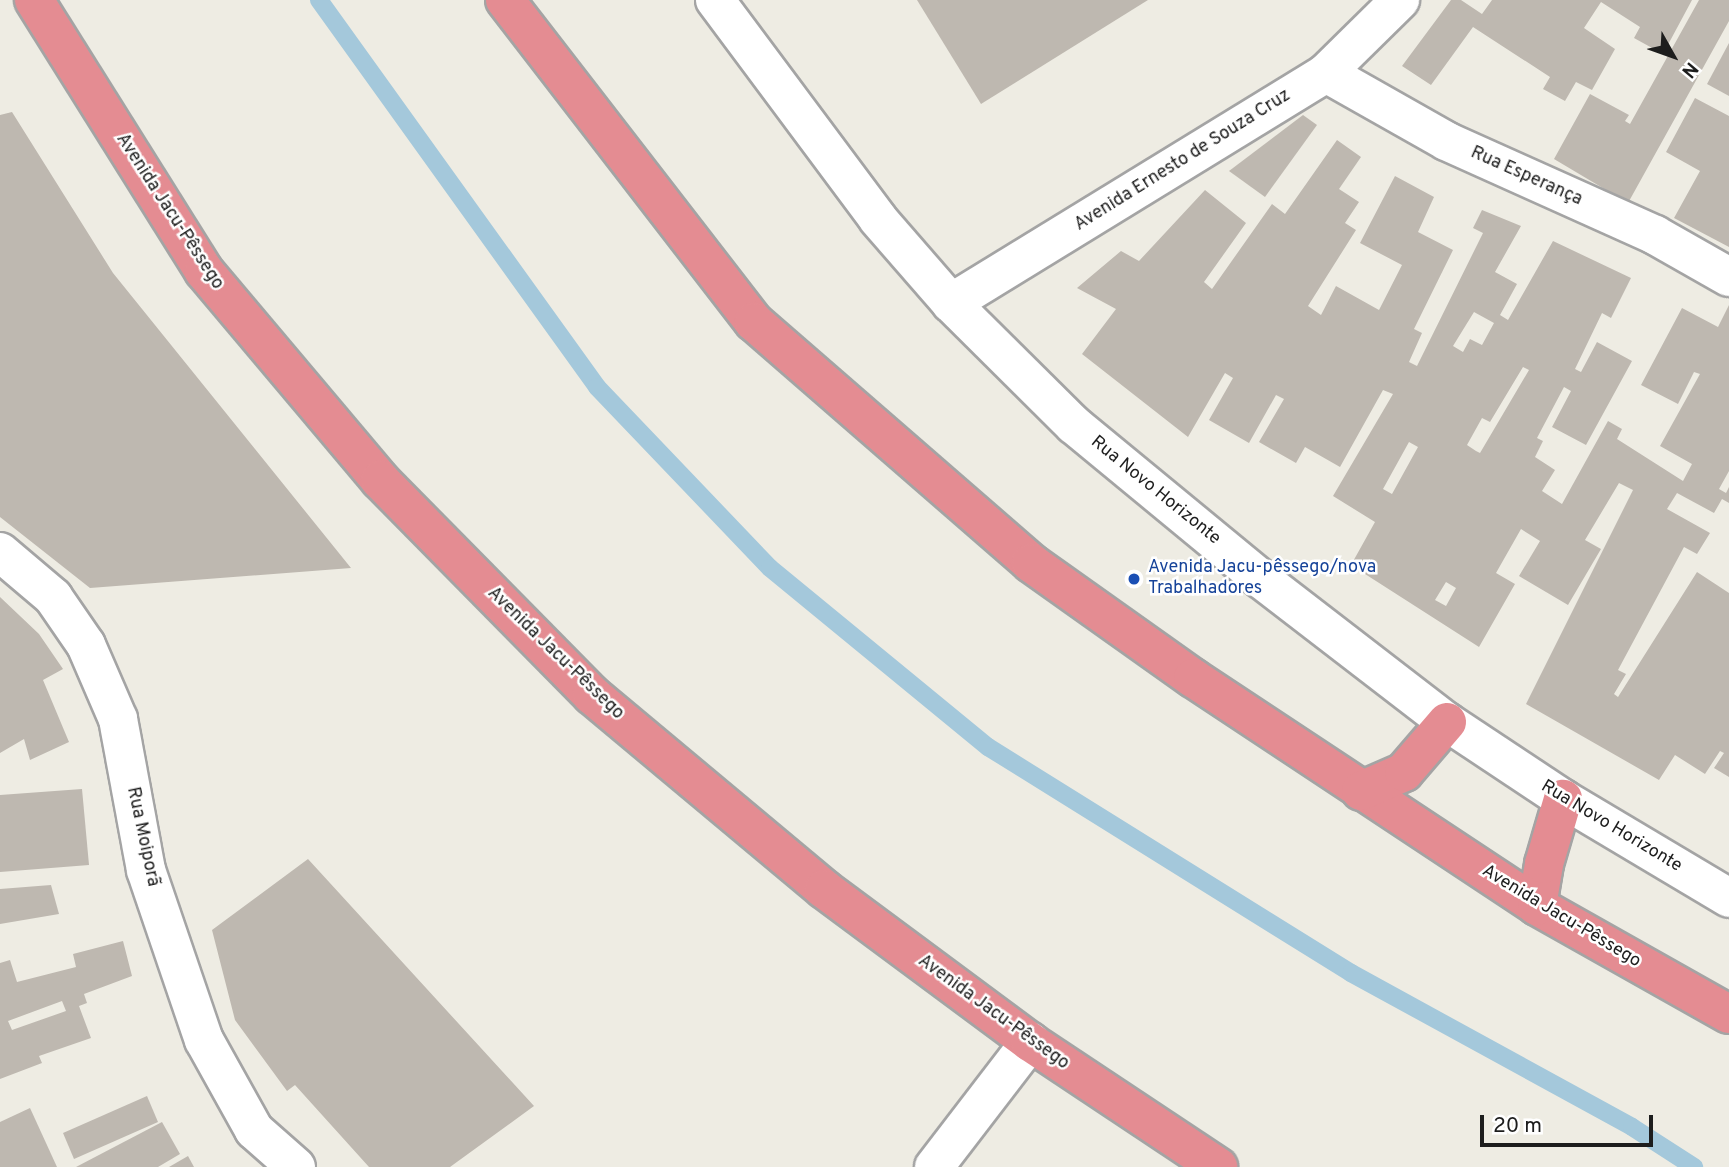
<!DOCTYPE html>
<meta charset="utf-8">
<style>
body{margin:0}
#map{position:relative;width:1729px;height:1167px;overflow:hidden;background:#eeece3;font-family:Overpass,sans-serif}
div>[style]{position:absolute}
.stream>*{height:18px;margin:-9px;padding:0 9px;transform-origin:9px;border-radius:9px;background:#a4c8db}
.building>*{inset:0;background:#beb8b0}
.roads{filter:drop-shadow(2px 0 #a4a4a4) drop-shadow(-2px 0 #a4a4a4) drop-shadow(0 2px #a4a4a4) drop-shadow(0 -2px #a4a4a4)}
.minor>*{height:38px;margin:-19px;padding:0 19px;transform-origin:19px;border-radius:19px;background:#fff}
.highway>*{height:38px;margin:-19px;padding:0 19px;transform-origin:19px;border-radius:19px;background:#e48c92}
.dots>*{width:19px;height:19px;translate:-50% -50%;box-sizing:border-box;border:4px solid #fff;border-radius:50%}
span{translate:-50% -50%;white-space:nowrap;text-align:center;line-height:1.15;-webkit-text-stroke:5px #fff;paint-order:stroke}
.street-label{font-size:18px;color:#1d1d1d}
.transit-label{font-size:18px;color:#164399}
.left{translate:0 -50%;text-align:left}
.north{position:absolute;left:1638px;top:21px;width:70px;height:70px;-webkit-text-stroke:5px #fff;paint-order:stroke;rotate:130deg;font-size:19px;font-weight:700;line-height:28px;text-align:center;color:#1d1d1d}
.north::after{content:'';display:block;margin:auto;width:24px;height:32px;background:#1d1d1d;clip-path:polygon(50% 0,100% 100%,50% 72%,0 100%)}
.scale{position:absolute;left:1480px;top:1115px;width:173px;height:32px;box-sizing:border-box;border:4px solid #1d1d1d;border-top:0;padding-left:9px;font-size:21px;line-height:24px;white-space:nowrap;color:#1d1d1d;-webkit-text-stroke:5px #fff;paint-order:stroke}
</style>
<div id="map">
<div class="stream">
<i style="left:319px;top:0;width:477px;rotate:54.3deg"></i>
<i style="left:597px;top:387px;width:250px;rotate:46.3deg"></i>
<i style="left:770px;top:568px;width:282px;rotate:39.4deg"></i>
<i style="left:988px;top:747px;width:428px;rotate:31.9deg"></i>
<i style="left:1351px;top:973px;width:320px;rotate:28.7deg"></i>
<i style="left:1632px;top:1127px;width:74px;rotate:32.8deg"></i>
</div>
<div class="building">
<i style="clip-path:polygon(917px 0,1148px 0,981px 104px)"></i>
<i style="clip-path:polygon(1451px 0,1461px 0,1482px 14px,1492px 0,1692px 0,1663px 54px,1634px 38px,1640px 27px,1601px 2px,1584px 28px,1615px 49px,1592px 90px,1576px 82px,1565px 101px,1543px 89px,1550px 77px,1473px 27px,1431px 85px,1402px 66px)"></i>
<i style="clip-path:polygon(1699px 0,1729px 0,1729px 21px,1628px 203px,1554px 159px,1590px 94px,1629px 115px,1625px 121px,1630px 124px)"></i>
<i style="clip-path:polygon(1729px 43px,1729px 96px,1707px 84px)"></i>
<i style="clip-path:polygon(1695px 98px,1729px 116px,1729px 247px,1674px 218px,1700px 171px,1666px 152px)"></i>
<i style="clip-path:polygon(12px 112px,113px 273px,351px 568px,90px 588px,0 517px,0 115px)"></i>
<i style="clip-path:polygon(1303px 115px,1317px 125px,1265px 197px,1229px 171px)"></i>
<i style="clip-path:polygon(evenodd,1337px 140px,1361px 157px,1339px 189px,1359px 202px,1345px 223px,1356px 230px,1308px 306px,1321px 315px,1336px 286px,1379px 310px,1402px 265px,1360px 243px,1395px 176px,1434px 197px,1418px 232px,1453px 250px,1414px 329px,1422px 333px,1409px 362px,1417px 366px,1483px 233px,1473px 228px,1482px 210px,1521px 226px,1495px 272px,1517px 284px,1500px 315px,1508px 320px,1553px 241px,1631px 278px,1611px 318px,1602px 313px,1575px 369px,1581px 372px,1597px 342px,1632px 361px,1586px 445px,1552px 427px,1571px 391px,1564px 387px,1537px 438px,1543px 441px,1535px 457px,1555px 470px,1542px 491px,1562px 504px,1608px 421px,1622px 429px,1617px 439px,1683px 481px,1692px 464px,1660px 446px,1700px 374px,1694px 372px,1678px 404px,1641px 385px,1682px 308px,1718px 327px,1729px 305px,1729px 471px,1719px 489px,1726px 493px,1729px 487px,1729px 503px,1722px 499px,1714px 513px,1677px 493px,1667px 509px,1710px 533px,1697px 554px,1684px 547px,1618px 670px,1626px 674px,1614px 694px,1618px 697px,1697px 572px,1729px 593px,1729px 777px,1714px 768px,1724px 753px,1720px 751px,1705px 774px,1675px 755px,1659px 780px,1526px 704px,1633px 490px,1619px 483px,1585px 540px,1601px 549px,1568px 605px,1519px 576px,1540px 541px,1521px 529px,1496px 573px,1515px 584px,1479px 647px,1351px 565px,1375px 522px,1333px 496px,1393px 394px,1383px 390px,1340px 467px,1305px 447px,1296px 463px,1259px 442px,1284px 399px,1276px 395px,1249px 443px,1209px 420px,1233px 378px,1225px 373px,1188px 437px,1082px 354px,1116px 309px,1077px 288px,1121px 251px,1139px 261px,1205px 190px,1246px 223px,1204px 282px,1212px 289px,1272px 204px,1285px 214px,1337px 140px,1474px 312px,1494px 323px,1482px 345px,1470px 339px,1463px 352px,1453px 346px,1474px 312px,1337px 140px,1523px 367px,1529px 370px,1480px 453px,1476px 451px,1467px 445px,1482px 418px,1490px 422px,1523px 367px,1337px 140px,1409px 442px,1418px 447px,1392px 494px,1383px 489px,1409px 442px,1337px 140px,1446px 582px,1456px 588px,1446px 606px,1435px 600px,1446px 582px)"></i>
<i style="clip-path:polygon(0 597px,39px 634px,63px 669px,43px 680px,69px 742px,30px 760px,24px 739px,0 753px)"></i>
<i style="clip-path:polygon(82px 789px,89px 865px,0 872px,0 795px)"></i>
<i style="clip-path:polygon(308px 859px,534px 1106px,450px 1167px,369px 1167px,295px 1085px,287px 1091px,235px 1020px,212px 930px)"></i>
<i style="clip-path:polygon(51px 885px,59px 914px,0 924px,0 889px)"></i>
<i style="clip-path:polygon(evenodd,123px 941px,132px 976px,84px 994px,87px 1003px,79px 1006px,91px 1038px,39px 1056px,42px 1063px,0 1079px,0 963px,10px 960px,17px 982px,76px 967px,73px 954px,123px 941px,62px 1001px,66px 1011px,12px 1030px,8px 1021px,62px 1001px)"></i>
<i style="clip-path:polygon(147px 1096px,158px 1122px,74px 1159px,63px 1133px)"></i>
<i style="clip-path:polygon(30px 1108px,57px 1167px,0 1167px,0 1122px)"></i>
<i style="clip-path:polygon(162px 1122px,180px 1154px,158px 1167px,76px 1167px)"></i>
<i style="clip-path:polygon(188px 1156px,194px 1167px,169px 1167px)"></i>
</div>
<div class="roads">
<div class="minor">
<i style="left:715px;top:0;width:273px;rotate:53.3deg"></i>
<i style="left:878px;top:219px;width:111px;rotate:49deg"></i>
<i style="left:951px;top:303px;width:173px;rotate:44.8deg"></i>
<i style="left:1074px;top:425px;width:242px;rotate:39.5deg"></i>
<i style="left:1261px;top:579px;width:235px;rotate:37.6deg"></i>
<i style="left:1447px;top:722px;width:139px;rotate:33.6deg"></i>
<i style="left:1563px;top:799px;width:193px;rotate:30.8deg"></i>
<i style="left:1326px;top:73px;width:138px;rotate:29.5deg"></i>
<i style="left:1446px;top:141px;width:229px;rotate:24.2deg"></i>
<i style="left:1655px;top:235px;width:85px;rotate:29.6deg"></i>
<i style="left:951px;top:303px;width:440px;rotate:-31.5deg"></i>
<i style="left:1326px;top:73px;width:104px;rotate:-44.6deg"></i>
<i style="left:0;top:552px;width:70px;rotate:40.3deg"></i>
<i style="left:53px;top:597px;width:58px;rotate:55.5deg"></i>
<i style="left:86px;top:645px;width:81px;rotate:66.6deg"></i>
<i style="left:118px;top:719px;width:154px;rotate:79.5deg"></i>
<i style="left:146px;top:870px;width:180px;rotate:71.2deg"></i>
<i style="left:204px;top:1040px;width:103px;rotate:60.9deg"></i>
<i style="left:254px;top:1130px;width:56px;rotate:41.4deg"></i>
<i style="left:934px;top:1167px;width:158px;rotate:-52.5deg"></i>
</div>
<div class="highway">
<i style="left:34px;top:0;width:320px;rotate:57.9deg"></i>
<i style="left:204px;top:271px;width:273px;rotate:49.9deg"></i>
<i style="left:380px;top:480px;width:302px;rotate:45.4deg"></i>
<i style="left:592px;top:695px;width:302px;rotate:39.9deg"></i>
<i style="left:824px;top:889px;width:257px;rotate:36.6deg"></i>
<i style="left:1030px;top:1042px;width:226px;rotate:33.6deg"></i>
<i style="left:505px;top:0;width:407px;rotate:52.3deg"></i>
<i style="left:754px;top:322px;width:367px;rotate:41deg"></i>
<i style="left:1031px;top:563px;width:199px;rotate:35.4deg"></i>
<i style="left:1193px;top:678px;width:413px;rotate:33.5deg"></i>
<i style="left:1537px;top:906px;width:220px;rotate:29.4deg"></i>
<i style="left:1361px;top:791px;width:47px;rotate:-23.8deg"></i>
<i style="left:1404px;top:772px;width:66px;rotate:-49.3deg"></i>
<i style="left:1537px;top:906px;width:43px;rotate:-80.5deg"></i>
<i style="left:1544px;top:864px;width:68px;rotate:-73.7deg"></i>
</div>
</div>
<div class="dots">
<i style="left:1134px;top:579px;background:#1a4fb4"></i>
</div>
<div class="street-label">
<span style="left:1183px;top:161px;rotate:-32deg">Avenida Ernesto de Souza Cruz</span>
<span style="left:1526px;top:177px;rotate:24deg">Rua Esperança</span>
<span style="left:169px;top:212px;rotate:57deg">Avenida Jacu-Pêssego</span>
<span style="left:1155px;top:491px;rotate:39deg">Rua Novo Horizonte</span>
<span style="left:555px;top:654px;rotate:44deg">Avenida Jacu-Pêssego</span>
<span style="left:1611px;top:827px;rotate:31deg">Rua Novo Horizonte</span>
<span style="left:142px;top:837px;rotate:78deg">Rua Moiporã</span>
<span style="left:1561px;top:917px;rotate:31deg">Avenida Jacu-Pêssego</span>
<span style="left:993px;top:1013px;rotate:36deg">Avenida Jacu-Pêssego</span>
</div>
<div class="transit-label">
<span class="left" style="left:1148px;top:579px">Avenida Jacu-pêssego/nova<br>Trabalhadores</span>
</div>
<div class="north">N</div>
<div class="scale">20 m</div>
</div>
